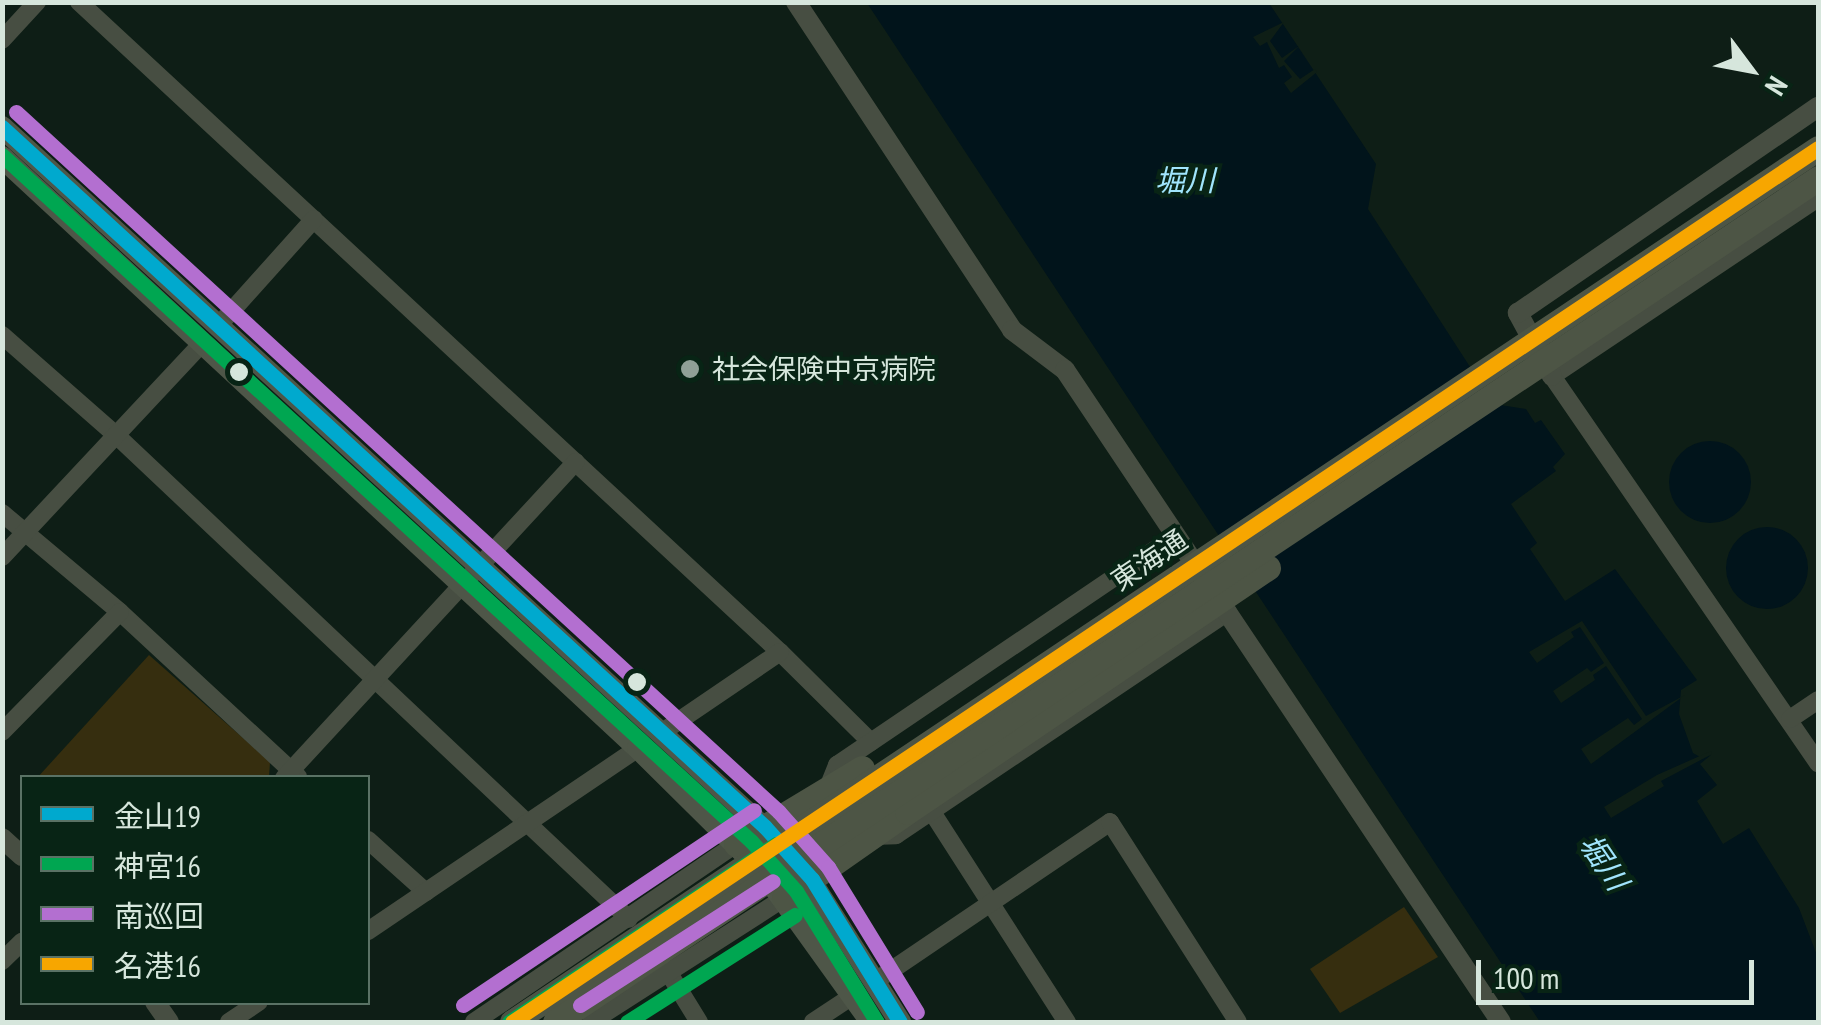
<!DOCTYPE html>
<meta charset="utf-8">
<style>
body{margin:0}
#map{position:relative;width:1821px;height:1025px;overflow:hidden;background:#0e1e16;font-family:"PT Sans Narrow","Noto Sans JP",sans-serif}
div>[style]{position:absolute}
.green>*{inset:0;background:#362e0f}
.water>*{inset:0;background:#01141b}
.round{border-radius:50%}
.pier>*{inset:0;background:#0e1e16}
.minor>*{height:18px;margin:-9px;padding:0 9px;transform-origin:9px;border-radius:9px;background:#474e42}
.tertiary>*{height:20px;margin:-10px;padding:0 10px;transform-origin:10px;border-radius:10px;background:#474e42}
.secondary>*{height:22px;margin:-11px;padding:0 11px;transform-origin:11px;border-radius:11px;background:#4e5648}
.primary>*{height:25px;margin:-12.5px;padding:0 12.5px;transform-origin:12.5px;border-radius:12.5px;background:#4d5545}
.primary-bridge>*{height:25px;margin:-12.5px;padding:0 12.5px;transform-origin:12.5px;border-radius:12.5px;background:#4d5545}
.bus-1>*{height:15px;margin:-7.5px;padding:0 7.5px;transform-origin:7.5px;border-radius:7.5px;background:#00a9ce}
.bus-2>*{height:15px;margin:-7.5px;padding:0 7.5px;transform-origin:7.5px;border-radius:7.5px;background:#00a651}
.bus-3>*{height:15px;margin:-7.5px;padding:0 7.5px;transform-origin:7.5px;border-radius:7.5px;background:#b36fd0}
.bus-4>*{height:15px;margin:-7.5px;padding:0 7.5px;transform-origin:7.5px;border-radius:7.5px;background:#f7a600}
.dots>*{width:28px;height:28px;translate:-50% -50%;box-sizing:border-box;border:5px solid #082415;border-radius:50%}
span{translate:-50% -50%;white-space:nowrap;text-align:center;line-height:1.15;-webkit-text-stroke:8px #082415;paint-order:stroke}
.poi-label{font-size:28px;color:#d6e6dc}
.left{translate:0 -50%;text-align:left}
.street-label{font-size:28px;color:#d6e6dc}
.water-label{font-size:30px;color:#a1e5fd;font-style:italic}
.frame{position:absolute;inset:0;border:5px solid #d6e6dc;pointer-events:none}
.legend{position:absolute;left:20px;top:775px;width:350px;height:230px;box-sizing:border-box;background:#082415;border:2px solid #5a7265;margin:0;padding:12px 18px;list-style:none;font-size:30px;color:#d6e6dc}
.legend li{display:flex;align-items:center;gap:20px;height:50px}
.legend b{width:50px;border:2px solid #5a7265}
.north{position:absolute;left:1701px;top:20px;width:100px;height:100px;-webkit-text-stroke:8px #082415;paint-order:stroke;rotate:122deg;font-size:28px;font-weight:700;line-height:40px;text-align:center;color:#d6e6dc}
.north::after{content:'';display:block;margin:auto;width:35px;height:45px;background:#d6e6dc;clip-path:polygon(50% 0,100% 100%,50% 72%,0 100%)}
.scale{position:absolute;left:1476px;top:960px;width:278px;height:45px;box-sizing:border-box;border:5px solid #d6e6dc;border-top:0;padding-left:12px;font-size:30px;line-height:35px;white-space:nowrap;color:#d6e6dc;-webkit-text-stroke:8px #082415;paint-order:stroke}
</style>
<div id="map">
<div class="green">
<i style="clip-path:polygon(149px 655px,270px 762px,269px 777px,37px 778px)"></i>
<i style="clip-path:polygon(1404px 907px,1438px 957px,1340px 1013px,1310px 969px)"></i>
</div>
<div class="water">
<i style="clip-path:polygon(867px 3px,1269px 3px,1376px 164px,1368px 209px,1494px 404px,1526px 409px,1535px 423px,1541px 420px,1565px 454px,1553px 467px,1556px 471px,1511px 504px,1537px 543px,1530px 549px,1565px 601px,1615px 569px,1697px 680px,1681px 690px,1679px 714px,1693px 753px,1702px 758px,1711px 755px,1700px 764px,1717px 785px,1697px 801px,1723px 844px,1749px 828px,1799px 908px,1818px 958px,1818px 1022px,1540px 1022px)"></i>
<i class="round" style="left:1669px;top:441px;width:82px;height:82px"></i>
<i class="round" style="left:1726px;top:527px;width:82px;height:82px"></i>
</div>
<div class="pier">
<i style="clip-path:polygon(1284px 22px,1270px 41px,1282px 58px,1299px 46px,1284px 61px,1300px 79px,1315px 69px,1317px 72px,1291px 93px,1284px 83px,1292px 77px,1284px 65px,1279px 68px,1267px 42px,1260px 46px,1253px 37px)"></i>
<i style="clip-path:polygon(1582px 621px,1646px 716px,1685px 695px,1591px 764px,1581px 749px,1628px 718px,1634px 725px,1642px 719px,1606px 666px,1593px 675px,1595px 680px,1561px 703px,1553px 691px,1587px 668px,1591px 672px,1604px 663px,1580px 627px,1571px 632px,1574px 637px,1537px 663px,1529px 652px)"></i>
<i style="clip-path:polygon(1711px 751px,1712px 754px,1661px 781px,1664px 786px,1611px 818px,1604px 807px,1657px 775px)"></i>
</div>
<div class="minor">
<i style="left:79px;top:2px;width:956px;rotate:42.84deg"></i>
<i style="left:780px;top:652px;width:128px;rotate:44.7deg"></i>
<i style="left:2px;top:40px;width:52px;rotate:-47.4deg"></i>
<i style="left:1818px;top:198px;width:320px;rotate:146.2deg"></i>
<i style="left:1552px;top:376px;width:470px;rotate:55.5deg"></i>
<i style="left:219px;top:325px;width:142px;rotate:-48.1deg"></i>
<i style="left:2px;top:335px;width:152px;rotate:41.3deg"></i>
<i style="left:116px;top:435px;width:705px;rotate:43.33deg"></i>
<i style="left:2px;top:513px;width:154px;rotate:40deg"></i>
<i style="left:120px;top:612px;width:243px;rotate:42.8deg"></i>
<i style="left:2px;top:557px;width:293px;rotate:-46.9deg"></i>
<i style="left:1790px;top:719px;width:34px;rotate:-34deg"></i>
<i style="left:2px;top:732px;width:168px;rotate:-45.5deg"></i>
<i style="left:661px;top:733px;width:144px;rotate:-34.2deg"></i>
<i style="left:284px;top:778px;width:430px;rotate:-47.3deg"></i>
<i style="left:829px;top:785px;width:22px;rotate:-68deg"></i>
<i style="left:837px;top:765px;width:408px;rotate:-34.1deg"></i>
<i style="left:932px;top:812px;width:250px;rotate:57.3deg"></i>
<i style="left:873px;top:836px;width:23px;rotate:-2deg"></i>
<i style="left:896px;top:835px;width:400px;rotate:-33.9deg"></i>
<i style="left:368px;top:840px;width:78px;rotate:41.9deg"></i>
<i style="left:368px;top:931px;width:326px;rotate:-34.1deg"></i>
<i style="left:2px;top:961px;width:28px;rotate:-44deg"></i>
<i style="left:667px;top:970px;width:61px;rotate:58.4deg"></i>
<i style="left:874px;top:982px;width:285px;rotate:-34.1deg"></i>
<i style="left:1110px;top:822px;width:237px;rotate:57.4deg"></i>
<i style="left:229px;top:1022px;width:36px;rotate:-34deg"></i>
<i style="left:474px;top:1022px;width:317px;rotate:-34.2deg"></i>
<i style="left:591px;top:1022px;width:229px;rotate:-32.7deg"></i>
<i style="left:813px;top:1022px;width:49px;rotate:-33.4deg"></i>
</div>
<div class="tertiary">
<i style="left:796px;top:2px;width:393px;rotate:56.6deg"></i>
<i style="left:1012px;top:330px;width:66px;rotate:37deg"></i>
<i style="left:1065px;top:370px;width:784px;rotate:56.23deg"></i>
<i style="left:1552px;top:376px;width:72px;rotate:-118.4deg"></i>
<i style="left:1518px;top:313px;width:364px;rotate:-34.5deg"></i>
<i style="left:2px;top:838px;width:27px;rotate:42deg"></i>
<i style="left:155px;top:1002px;width:24px;rotate:55deg"></i>
</div>
<div class="secondary">
<i style="left:2px;top:127px;width:1052px;rotate:42.61deg"></i>
<i style="left:2px;top:157px;width:868px;rotate:42.9deg"></i>
<i style="left:638px;top:748px;width:153px;rotate:44.7deg"></i>
<i style="left:801px;top:866px;width:185px;rotate:57.6deg"></i>
<i style="left:772px;top:884px;width:170px;rotate:54.3deg"></i>
</div>
<div class="primary">
<i style="left:736px;top:844px;width:147px;rotate:-31.1deg"></i>
<i style="left:784px;top:898px;width:150px;rotate:-35deg"></i>
</div>
<div class="primary-bridge">
<i style="left:907px;top:812px;width:436px;rotate:-34.1deg"></i>
<i style="left:512px;top:1022px;width:1571px;rotate:-33.79deg"></i>
<i style="left:555px;top:1022px;width:1519px;rotate:-33.75deg"></i>
</div>
<div class="bus-1">
<i style="left:2px;top:127px;width:1035px;rotate:42.53deg"></i>
<i style="left:765px;top:827px;width:70px;rotate:47.9deg"></i>
<i style="left:812px;top:879px;width:168px;rotate:58.4deg"></i>
</div>
<div class="bus-2">
<i style="left:2px;top:155px;width:1016px;rotate:42.49deg"></i>
<i style="left:751px;top:841px;width:67px;rotate:48deg"></i>
<i style="left:796px;top:891px;width:154px;rotate:58.3deg"></i>
<i style="left:509px;top:1022px;width:321px;rotate:-33.7deg"></i>
<i style="left:627px;top:1022px;width:199px;rotate:-32.5deg"></i>
</div>
<div class="bus-3">
<i style="left:16px;top:112px;width:1035px;rotate:42.53deg"></i>
<i style="left:779px;top:812px;width:74px;rotate:48.3deg"></i>
<i style="left:828px;top:867px;width:170px;rotate:58.5deg"></i>
<i style="left:463px;top:1005px;width:350px;rotate:-33.8deg"></i>
<i style="left:580px;top:1005px;width:229px;rotate:-32.7deg"></i>
</div>
<div class="bus-4">
<i style="left:512px;top:1022px;width:1571px;rotate:-33.79deg"></i>
</div>
<div class="dots">
<i style="left:690px;top:369px;background:#90a097"></i>
<i style="left:239px;top:372px;background:#d6e6dc"></i>
<i style="left:637px;top:682px;background:#d6e6dc"></i>
</div>
<div class="poi-label">
<span class="left" style="left:712px;top:369px">社会保険中京病院</span>
</div>
<div class="street-label">
<span style="left:1149px;top:560px;rotate:-34deg">東海通</span>
</div>
<div class="water-label">
<span style="left:1185px;top:180px">堀川</span>
<span style="left:1604px;top:862px;rotate:56deg">堀川</span>
</div>
<div class="frame"></div>
<ul class="legend">
<li><b style="height:12px;background:#00a9ce"></b>金山19</li>
<li><b style="height:12px;background:#00a651"></b>神宮16</li>
<li><b style="height:12px;background:#b36fd0"></b>南巡回</li>
<li><b style="height:12px;background:#f7a600"></b>名港16</li>
</ul>
<div class="north">N</div>
<div class="scale">100 m</div>
</div>
